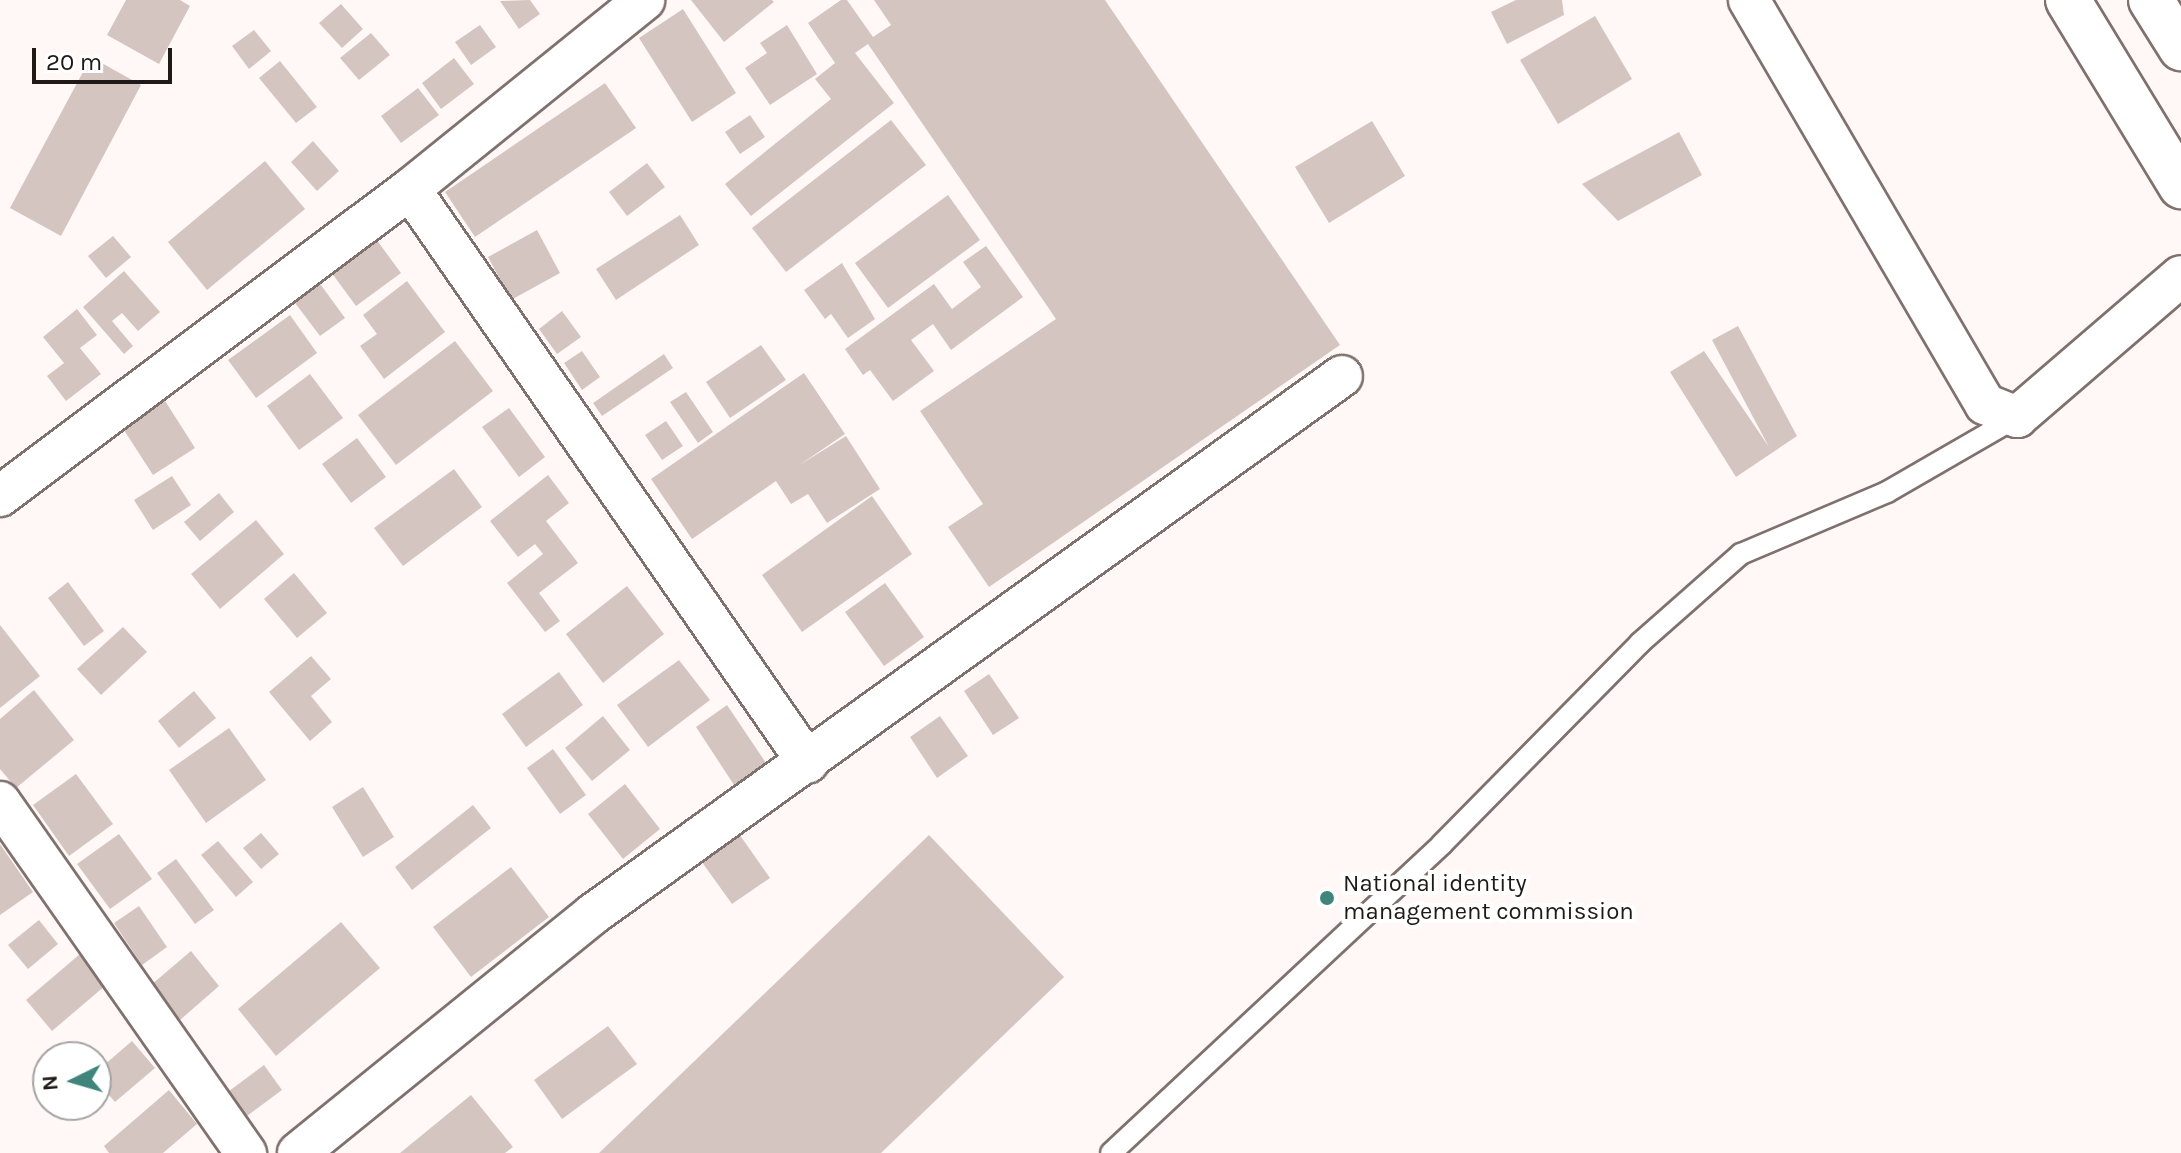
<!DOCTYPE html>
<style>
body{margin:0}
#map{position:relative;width:2181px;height:1153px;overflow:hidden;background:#fff8f7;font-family:Karla,sans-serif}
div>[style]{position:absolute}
.building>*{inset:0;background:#d5c5c1}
.roads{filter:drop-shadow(2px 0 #7f716d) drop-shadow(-2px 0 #7f716d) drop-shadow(0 2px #7f716d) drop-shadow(0 -2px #7f716d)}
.lane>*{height:20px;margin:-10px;padding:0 10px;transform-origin:10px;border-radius:10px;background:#fff}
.street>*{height:40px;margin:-20px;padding:0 20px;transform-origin:20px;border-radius:20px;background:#fff}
.highway>*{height:44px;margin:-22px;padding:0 22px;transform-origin:22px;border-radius:22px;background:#fff}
.dots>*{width:22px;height:22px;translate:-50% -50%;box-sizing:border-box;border:4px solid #fff;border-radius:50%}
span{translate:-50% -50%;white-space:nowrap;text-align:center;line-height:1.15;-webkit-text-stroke:8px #fff;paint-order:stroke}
.poi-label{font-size:24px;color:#1f1918}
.left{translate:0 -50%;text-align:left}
.north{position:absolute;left:32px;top:1041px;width:80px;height:80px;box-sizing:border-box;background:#fff;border:2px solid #a5a3a3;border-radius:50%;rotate:265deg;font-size:22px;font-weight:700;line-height:32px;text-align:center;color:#1f1918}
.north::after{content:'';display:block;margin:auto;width:28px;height:36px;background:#40857b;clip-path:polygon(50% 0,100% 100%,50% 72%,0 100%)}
.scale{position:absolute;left:32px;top:48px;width:140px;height:36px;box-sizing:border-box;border:4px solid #1f1918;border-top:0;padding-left:10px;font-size:24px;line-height:28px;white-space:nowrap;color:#1f1918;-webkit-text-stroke:6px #fff;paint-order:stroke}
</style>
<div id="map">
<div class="building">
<i style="clip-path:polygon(126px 0,180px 0,190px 6px,159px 64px,107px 35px)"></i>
<i style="clip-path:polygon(530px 0,540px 14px,519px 29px,500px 1px)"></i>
<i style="clip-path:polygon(691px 0,772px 0,774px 2px,724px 42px)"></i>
<i style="clip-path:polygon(841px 0,847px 0,873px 37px,891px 25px,874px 0,1105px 0,1340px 345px,989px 587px,948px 527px,983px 504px,920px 411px,1056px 319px,868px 44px,855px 53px,894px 103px,751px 216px,725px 184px,831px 99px,815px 79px,835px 63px,808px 23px)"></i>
<i style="clip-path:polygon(1516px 0,1562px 0,1564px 15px,1507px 44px,1491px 12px)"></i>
<i style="clip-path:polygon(341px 4px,363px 29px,342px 48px,319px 23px)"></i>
<i style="clip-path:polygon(683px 9px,736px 93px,692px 122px,639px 38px)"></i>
<i style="clip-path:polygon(1595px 16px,1632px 79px,1558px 124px,1520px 60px)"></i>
<i style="clip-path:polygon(480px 25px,496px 47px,471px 65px,455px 42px)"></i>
<i style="clip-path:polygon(787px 25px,817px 74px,770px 105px,745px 68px,767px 53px,760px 43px)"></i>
<i style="clip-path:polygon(254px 30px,271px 51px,249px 69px,232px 46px)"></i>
<i style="clip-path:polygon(371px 33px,390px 55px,359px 80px,340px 58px)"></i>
<i style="clip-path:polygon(91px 57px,141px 85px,61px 236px,10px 208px)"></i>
<i style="clip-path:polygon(454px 58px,474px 84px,441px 109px,422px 83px)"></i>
<i style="clip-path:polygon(280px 61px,317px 107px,296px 123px,259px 78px)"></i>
<i style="clip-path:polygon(605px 83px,636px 128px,475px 237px,445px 192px)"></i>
<i style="clip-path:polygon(418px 88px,439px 115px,401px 143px,381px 116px)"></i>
<i style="clip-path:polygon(750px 115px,765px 137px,740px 154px,725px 132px)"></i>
<i style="clip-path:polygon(891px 120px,926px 165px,786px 272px,752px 228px)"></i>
<i style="clip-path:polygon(1372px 121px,1405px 176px,1329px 223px,1295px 167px)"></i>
<i style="clip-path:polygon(1679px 132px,1702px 175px,1618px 221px,1582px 184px)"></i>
<i style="clip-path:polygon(313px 141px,339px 171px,317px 191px,291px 162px)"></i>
<i style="clip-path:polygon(265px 161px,305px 209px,207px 290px,168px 242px)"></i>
<i style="clip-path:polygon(647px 163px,665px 187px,627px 216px,609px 192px)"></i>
<i style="clip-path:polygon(948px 195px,980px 240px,888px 308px,855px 263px)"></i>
<i style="clip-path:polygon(680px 215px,699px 245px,616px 300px,596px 269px)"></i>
<i style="clip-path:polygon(537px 230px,560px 273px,511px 300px,488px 257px)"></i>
<i style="clip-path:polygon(113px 236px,131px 257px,106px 278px,88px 256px)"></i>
<i style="clip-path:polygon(376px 239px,401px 273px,356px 306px,331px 272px)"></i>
<i style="clip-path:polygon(986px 246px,1023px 297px,951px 350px,933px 324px,911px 340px,934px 371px,893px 401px,870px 370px,863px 375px,845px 349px,934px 284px,952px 309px,981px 287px,963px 262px)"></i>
<i style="clip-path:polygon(842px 263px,875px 319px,848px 338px,831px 314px,825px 319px,804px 290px)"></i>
<i style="clip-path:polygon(124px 271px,160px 312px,138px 331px,122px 313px,112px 321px,133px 346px,124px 354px,83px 307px)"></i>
<i style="clip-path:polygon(318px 281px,345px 318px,320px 336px,292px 299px)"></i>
<i style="clip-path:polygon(407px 281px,445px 332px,384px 379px,360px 346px,377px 334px,363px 315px)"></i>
<i style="clip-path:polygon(77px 309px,97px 335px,80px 348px,101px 374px,66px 401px,47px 376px,64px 363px,43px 337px)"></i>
<i style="clip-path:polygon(562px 311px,581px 337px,557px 354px,539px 329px)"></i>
<i style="clip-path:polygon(290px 315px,317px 353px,256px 398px,228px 360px)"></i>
<i style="clip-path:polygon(1738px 326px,1797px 436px,1736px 477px,1670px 372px,1704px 351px,1769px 447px,1712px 340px)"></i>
<i style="clip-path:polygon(455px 341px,493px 391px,396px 465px,358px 415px)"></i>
<i style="clip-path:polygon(761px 345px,786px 380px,730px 418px,706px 382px)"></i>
<i style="clip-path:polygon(582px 351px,600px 377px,582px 390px,564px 363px)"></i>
<i style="clip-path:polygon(664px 354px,673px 368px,602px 416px,593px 403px)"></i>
<i style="clip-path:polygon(804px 373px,845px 434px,798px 466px,846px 436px,880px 489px,827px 523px,808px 494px,791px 504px,776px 481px,692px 539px,651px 479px)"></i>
<i style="clip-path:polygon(310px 374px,343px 418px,299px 450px,267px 406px)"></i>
<i style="clip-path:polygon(686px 392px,713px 432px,698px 443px,670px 402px)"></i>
<i style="clip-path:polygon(162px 396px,195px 448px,153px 475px,120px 424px)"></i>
<i style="clip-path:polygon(509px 408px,545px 457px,519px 477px,482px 427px)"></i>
<i style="clip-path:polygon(666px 421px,683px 446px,662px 460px,645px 435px)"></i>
<i style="clip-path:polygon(357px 438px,386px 477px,351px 503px,322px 464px)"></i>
<i style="clip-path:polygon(454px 469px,482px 507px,403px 566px,374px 528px)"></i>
<i style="clip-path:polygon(548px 475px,569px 503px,546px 521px,578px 563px,539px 593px,560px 621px,545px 632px,507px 583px,543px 554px,535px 544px,518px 557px,490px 521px)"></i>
<i style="clip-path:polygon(172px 476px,191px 505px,153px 530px,134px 500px)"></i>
<i style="clip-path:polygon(219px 493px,234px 512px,200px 541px,184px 522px)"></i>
<i style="clip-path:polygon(872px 496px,912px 554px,802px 632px,762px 575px)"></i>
<i style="clip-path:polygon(256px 520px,284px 554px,220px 609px,191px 574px)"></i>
<i style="clip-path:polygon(294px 573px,327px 613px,297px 638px,264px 599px)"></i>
<i style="clip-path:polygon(68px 582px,104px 631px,84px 646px,48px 598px)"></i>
<i style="clip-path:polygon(885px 583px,924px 637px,884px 666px,845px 612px)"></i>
<i style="clip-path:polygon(627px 586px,664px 634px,603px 683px,566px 634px)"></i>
<i style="clip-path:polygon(0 625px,40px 676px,0 708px)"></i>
<i style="clip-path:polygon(123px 627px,147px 652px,101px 695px,77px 669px)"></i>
<i style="clip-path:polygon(311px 656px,331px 679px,311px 696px,332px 722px,310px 741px,269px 692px)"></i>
<i style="clip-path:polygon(679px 660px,710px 700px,648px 747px,617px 705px)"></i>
<i style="clip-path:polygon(559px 672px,583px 705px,526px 747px,502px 714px)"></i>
<i style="clip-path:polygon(989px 674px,1019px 718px,993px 735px,964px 691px)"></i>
<i style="clip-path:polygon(34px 690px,74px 740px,16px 788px,0 769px,0 719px)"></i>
<i style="clip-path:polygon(194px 691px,216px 718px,179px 748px,158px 721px)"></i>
<i style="clip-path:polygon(727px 705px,768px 766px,736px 788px,696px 727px)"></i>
<i style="clip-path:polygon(603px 716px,630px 750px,592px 781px,565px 748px)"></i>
<i style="clip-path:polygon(940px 716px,968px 756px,937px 778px,910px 737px)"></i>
<i style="clip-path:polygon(229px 728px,266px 780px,206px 823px,169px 770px)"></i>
<i style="clip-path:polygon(553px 749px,586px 795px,560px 814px,527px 768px)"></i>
<i style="clip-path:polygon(76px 774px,113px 824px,69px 856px,33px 805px)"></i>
<i style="clip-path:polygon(625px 784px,660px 829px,623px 859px,588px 814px)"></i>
<i style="clip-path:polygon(363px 787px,394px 837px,363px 857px,332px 807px)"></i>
<i style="clip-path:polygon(473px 805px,491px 828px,412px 890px,395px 867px)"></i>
<i style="clip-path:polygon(737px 831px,770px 878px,732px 904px,699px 858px)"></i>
<i style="clip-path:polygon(261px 833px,279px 854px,261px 869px,243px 848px)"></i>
<i style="clip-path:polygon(119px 834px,152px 879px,110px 909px,77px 864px)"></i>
<i style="clip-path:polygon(929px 835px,1064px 977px,881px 1153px,599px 1153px)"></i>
<i style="clip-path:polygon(218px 841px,253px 882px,236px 897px,201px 855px)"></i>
<i style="clip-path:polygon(0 844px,33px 892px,0 915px)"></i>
<i style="clip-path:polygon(176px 859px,214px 910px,195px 924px,157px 873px)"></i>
<i style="clip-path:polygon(511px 867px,549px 917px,471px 977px,433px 927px)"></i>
<i style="clip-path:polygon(139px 906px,167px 947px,142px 965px,114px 923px)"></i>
<i style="clip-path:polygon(39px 920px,58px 944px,28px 969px,8px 945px)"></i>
<i style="clip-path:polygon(341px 922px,380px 968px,276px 1056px,238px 1009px)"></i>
<i style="clip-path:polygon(191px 951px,219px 986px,180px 1020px,151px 985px)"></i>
<i style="clip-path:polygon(80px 954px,106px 985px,52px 1031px,26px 1000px)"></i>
<i style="clip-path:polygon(608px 1026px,637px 1064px,562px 1119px,534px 1080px)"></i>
<i style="clip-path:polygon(132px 1041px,155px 1068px,115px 1102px,96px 1080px,96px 1072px)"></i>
<i style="clip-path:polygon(264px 1065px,282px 1090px,239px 1122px,221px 1097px)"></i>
<i style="clip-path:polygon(169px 1090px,197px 1124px,163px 1153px,109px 1153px,104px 1146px)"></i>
<i style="clip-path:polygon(471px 1095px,513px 1147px,505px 1153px,400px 1153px)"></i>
</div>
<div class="roads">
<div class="lane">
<i style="left:1111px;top:1153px;width:453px;rotate:-43deg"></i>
<i style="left:1442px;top:844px;width:282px;rotate:-45.4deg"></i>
<i style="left:1640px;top:643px;width:135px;rotate:-41.4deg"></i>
<i style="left:1741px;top:554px;width:159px;rotate:-23deg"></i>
<i style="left:1887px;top:492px;width:150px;rotate:-30deg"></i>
</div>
<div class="street">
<i style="left:1749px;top:0;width:468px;rotate:59.7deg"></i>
<i style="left:1985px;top:404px;width:35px;rotate:22deg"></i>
<i style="left:2017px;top:417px;width:216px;rotate:-40.7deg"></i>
<i style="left:410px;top:189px;width:698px;rotate:55.26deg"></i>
<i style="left:0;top:496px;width:512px;rotate:-36.83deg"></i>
<i style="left:410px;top:189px;width:301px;rotate:-38.9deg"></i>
<i style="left:0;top:802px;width:429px;rotate:55deg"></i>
<i style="left:298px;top:1153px;width:380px;rotate:-39deg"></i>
<i style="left:593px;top:914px;width:922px;rotate:-35.69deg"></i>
</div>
<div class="highway">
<i style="left:2068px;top:0;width:218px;rotate:58.7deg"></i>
<i style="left:2151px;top:0;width:57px;rotate:58deg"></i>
</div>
</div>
<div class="dots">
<i style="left:1327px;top:898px;background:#40857b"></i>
</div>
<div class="poi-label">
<span class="left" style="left:1343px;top:898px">National identity<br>management commission</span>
</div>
<div class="north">N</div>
<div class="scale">20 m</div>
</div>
